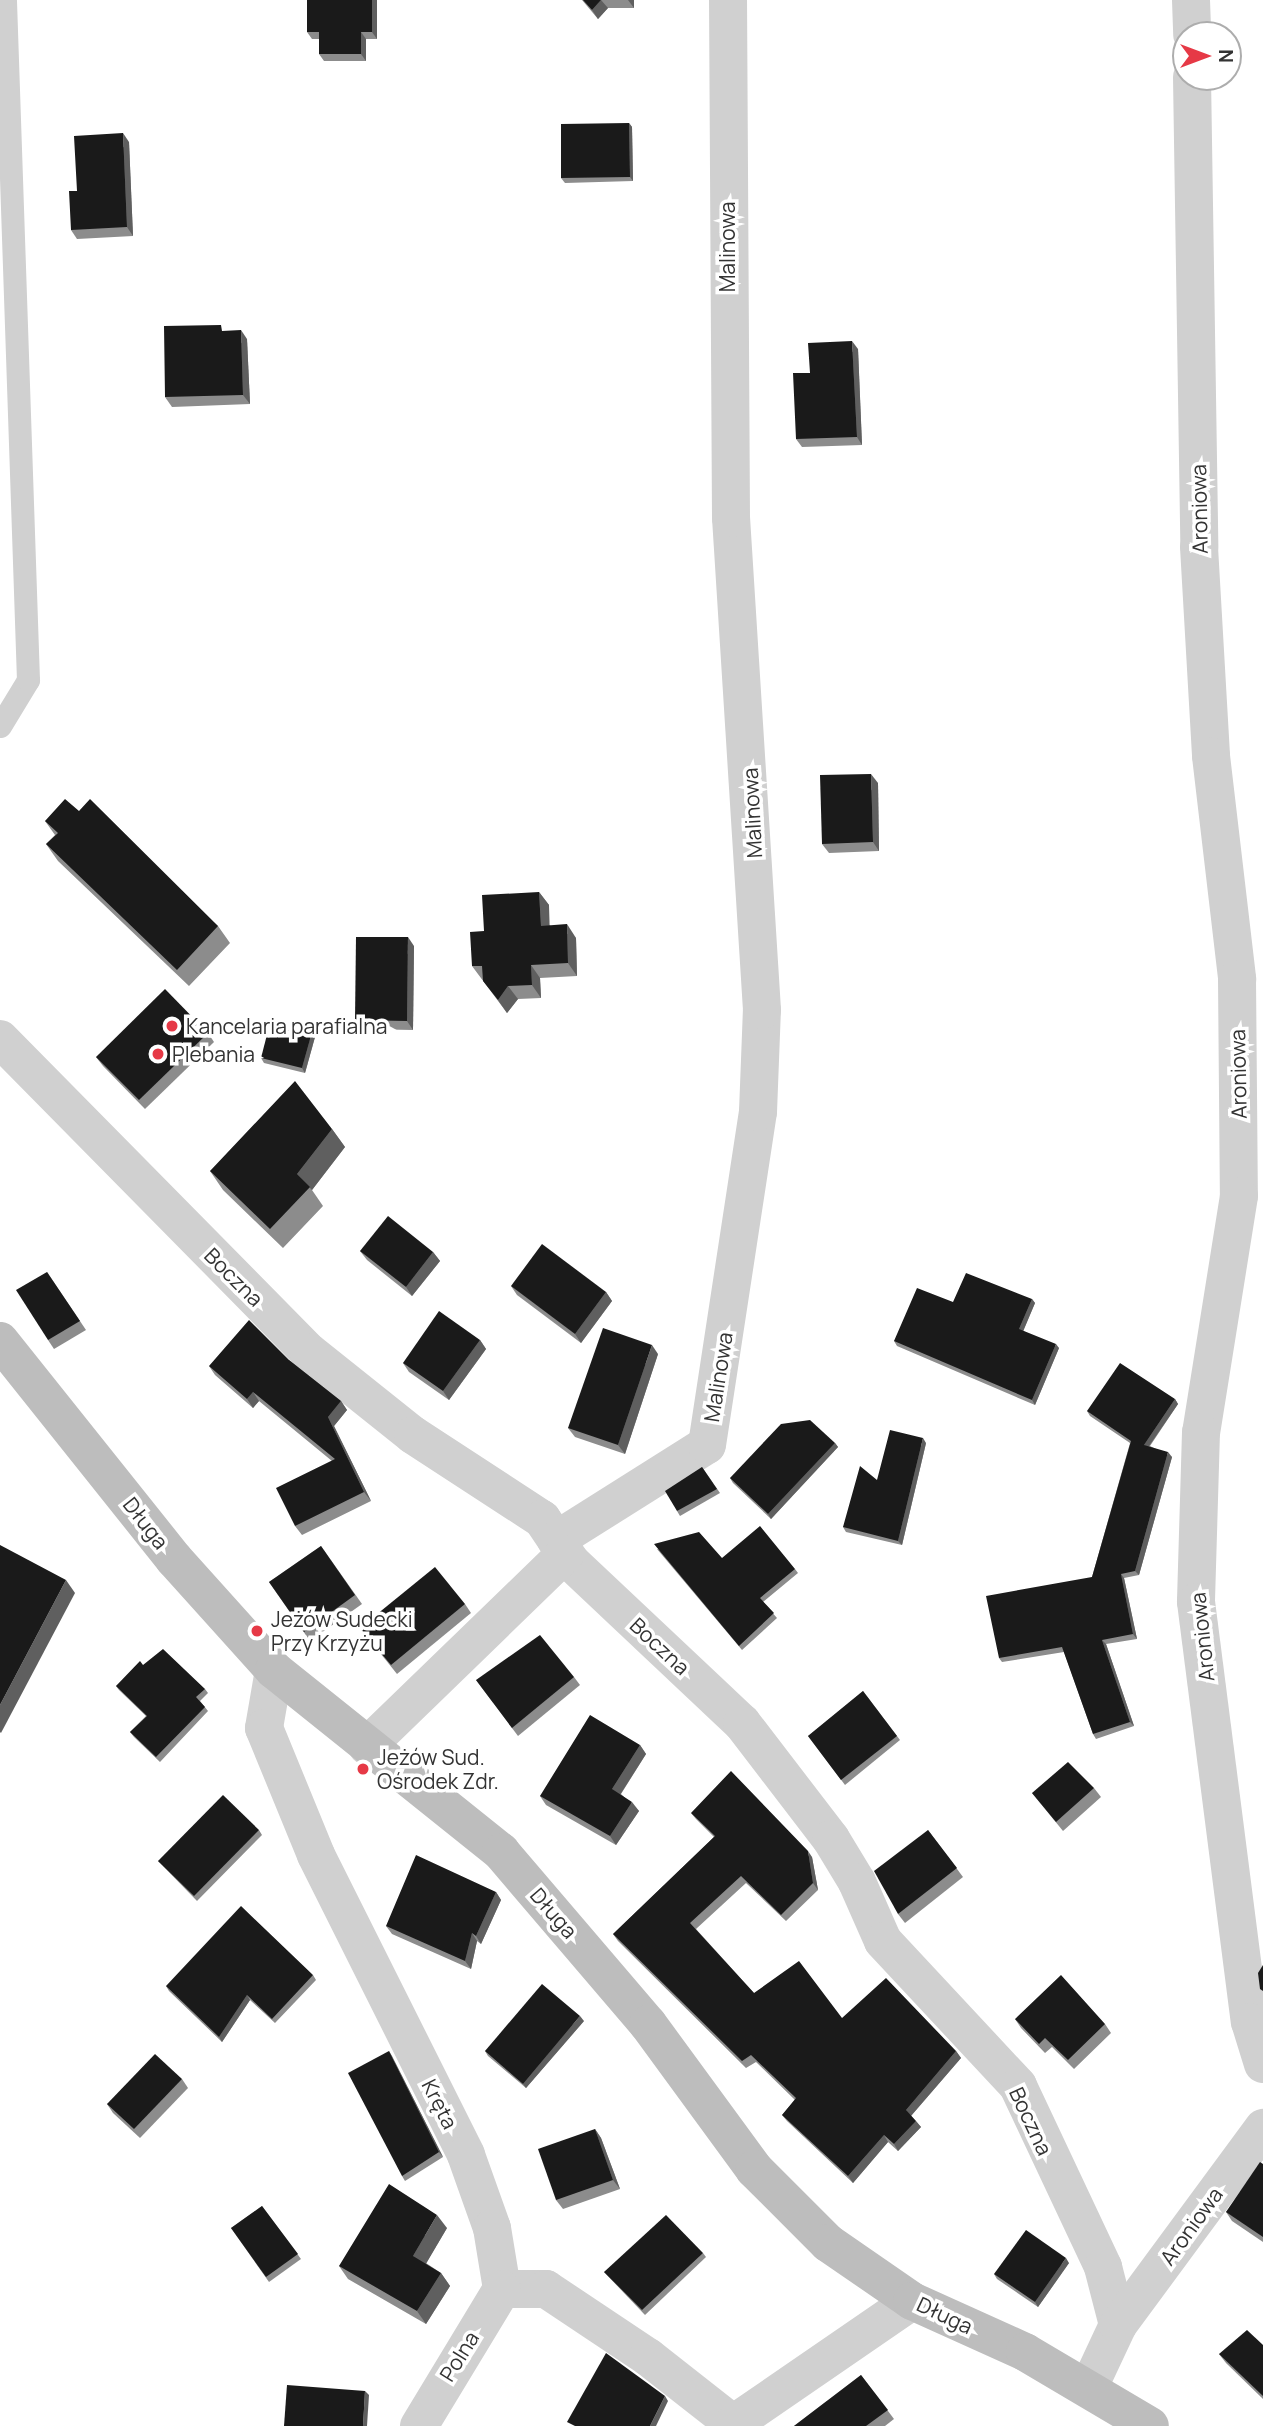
<!DOCTYPE html>
<meta charset="utf-8">
<style>
body{margin:0}
#map{position:relative;width:1263px;height:2426px;overflow:hidden;background:#fff;font-family:Manrope,sans-serif}
div>[style]{position:absolute}
.lane>*{height:23px;margin:-11.5px;padding:0 11.5px;transform-origin:11.5px;border-radius:11.5px;background:#d0d0d0}
.street>*{height:38px;margin:-19px;padding:0 19px;transform-origin:19px;border-radius:19px;background:#d0d0d0}
.secondary>*{height:38px;margin:-19px;padding:0 19px;transform-origin:19px;border-radius:19px;background:#bdbdbd}
.wall>*{inset:0;background:#8c8c8c}
.shaded-wall>*{inset:0;background:#5f5f5f}
.building>*{inset:0;background:#1a1a1a}
.dots>*{width:19px;height:19px;translate:-50% -50%;box-sizing:border-box;border:4px solid #fff;border-radius:50%}
span{translate:-50% -50%;white-space:nowrap;text-align:center;line-height:1.15;-webkit-text-stroke:7px #fff;paint-order:stroke}
.street-label{font-size:21px;color:#333}
.poi-label{font-size:21px;color:#333}
.left{translate:0 -50%;text-align:left}
.north{position:absolute;left:1172px;top:21px;width:70px;height:70px;box-sizing:border-box;background:#fff;border:2px solid #adadad;border-radius:50%;rotate:90deg;font-size:19px;font-weight:700;line-height:28px;text-align:center;color:#333}
.north::after{content:'';display:block;margin:auto;width:24px;height:32px;background:#e63946;clip-path:polygon(50% 0,100% 100%,50% 72%,0 100%)}
</style>
<div id="map">
<div class="lane">
<i style="left:0;top:726px;width:54px;rotate:-58.7deg"></i>
<i style="left:28px;top:680px;width:680px;rotate:-91.94deg"></i>
</div>
<div class="street">
<i style="left:1191px;top:0;width:35px;rotate:88deg"></i>
<i style="left:1192px;top:77px;width:470px;rotate:89.1deg"></i>
<i style="left:1199px;top:547px;width:209px;rotate:86.7deg"></i>
<i style="left:1211px;top:756px;width:225px;rotate:83.3deg"></i>
<i style="left:1237px;top:979px;width:217px;rotate:89.5deg"></i>
<i style="left:1239px;top:1196px;width:239px;rotate:99.1deg"></i>
<i style="left:1201px;top:1432px;width:170px;rotate:91.7deg"></i>
<i style="left:1196px;top:1602px;width:423px;rotate:82.7deg"></i>
<i style="left:1250px;top:2022px;width:44px;rotate:72.8deg"></i>
<i style="left:0;top:1039px;width:440px;rotate:45.4deg"></i>
<i style="left:309px;top:1352px;width:133px;rotate:38.6deg"></i>
<i style="left:413px;top:1435px;width:154px;rotate:33.1deg"></i>
<i style="left:542px;top:1519px;width:52px;rotate:56deg"></i>
<i style="left:571px;top:1562px;width:235px;rotate:43.3deg"></i>
<i style="left:742px;top:1723px;width:146px;rotate:52.5deg"></i>
<i style="left:831px;top:1839px;width:50px;rotate:58.8deg"></i>
<i style="left:857px;top:1882px;width:64px;rotate:66.2deg"></i>
<i style="left:883px;top:1941px;width:198px;rotate:47deg"></i>
<i style="left:1018px;top:2086px;width:200px;rotate:64.8deg"></i>
<i style="left:1103px;top:2267px;width:60px;rotate:75.5deg"></i>
<i style="left:556px;top:1540px;width:178px;rotate:-32.2deg"></i>
<i style="left:707px;top:1445px;width:337px;rotate:-81.3deg"></i>
<i style="left:758px;top:1112px;width:102px;rotate:-87.8deg"></i>
<i style="left:762px;top:1010px;width:493px;rotate:-93.6deg"></i>
<i style="left:731px;top:518px;width:518px;rotate:-90.33deg"></i>
<i style="left:274px;top:1670px;width:59px;rotate:99.8deg"></i>
<i style="left:264px;top:1728px;width:137px;rotate:67.7deg"></i>
<i style="left:316px;top:1855px;width:335px;rotate:63.4deg"></i>
<i style="left:466px;top:2155px;width:77px;rotate:70.4deg"></i>
<i style="left:492px;top:2228px;width:62px;rotate:80.7deg"></i>
<i style="left:367px;top:1746px;width:276px;rotate:-44.1deg"></i>
<i style="left:502px;top:2289px;width:44px"></i>
<i style="left:546px;top:2289px;width:123px;rotate:33.7deg"></i>
<i style="left:648px;top:2357px;width:112px;rotate:38.1deg"></i>
<i style="left:1089px;top:2387px;width:68px;rotate:-64.9deg"></i>
<i style="left:1118px;top:2325px;width:245px;rotate:-53.6deg"></i>
<i style="left:733px;top:2424px;width:217px;rotate:-34.5deg"></i>
<i style="left:419px;top:2426px;width:160px;rotate:-58.8deg"></i>
</div>
<div class="secondary">
<i style="left:0;top:1341px;width:279px;rotate:51.4deg"></i>
<i style="left:174px;top:1559px;width:149px;rotate:48deg"></i>
<i style="left:274px;top:1670px;width:291px;rotate:38.7deg"></i>
<i style="left:501px;top:1852px;width:226px;rotate:49.5deg"></i>
<i style="left:648px;top:2024px;width:180px;rotate:53.8deg"></i>
<i style="left:754px;top:2169px;width:105px;rotate:45deg"></i>
<i style="left:828px;top:2243px;width:102px;rotate:34.6deg"></i>
<i style="left:912px;top:2301px;width:124px;rotate:24.3deg"></i>
<i style="left:1025px;top:2352px;width:145px;rotate:30.6deg"></i>
</div>
<div class="wall">
<i style="clip-path:polygon(377px 0,377px 39px,366px 39px,366px 61px,324px 61px,319px 54px,319px 39px,312px 39px,307px 32px)"></i>
<i style="clip-path:polygon(582px 0,634px 0,634px 8px,608px 8px,598px 19px)"></i>
<i style="clip-path:polygon(629px 123px,632px 127px,633px 181px,565px 183px,561px 178px)"></i>
<i style="clip-path:polygon(129px 142px,133px 236px,77px 239px,71px 230px,77px 191px)"></i>
<i style="clip-path:polygon(247px 339px,250px 404px,172px 407px,165px 397px)"></i>
<i style="clip-path:polygon(858px 349px,862px 445px,802px 447px,796px 439px,810px 373px)"></i>
<i style="clip-path:polygon(878px 783px,879px 851px,829px 853px,822px 844px)"></i>
<i style="clip-path:polygon(79px 811px,218px 926px,230px 943px,189px 986px,58px 861px,46px 844px,55px 835px,45px 821px)"></i>
<i style="clip-path:polygon(539px 892px,549px 905px,549px 925px,576px 938px,577px 976px,540px 978px,541px 998px,518px 999px,507px 1013px,472px 966px,484px 931px)"></i>
<i style="clip-path:polygon(414px 946px,413px 1030px,361px 1029px,355px 1020px)"></i>
<i style="clip-path:polygon(208px 1033px,214px 1042px,145px 1109px,103px 1066px,96px 1057px)"></i>
<i style="clip-path:polygon(315px 1037px,305px 1073px,264px 1063px,261px 1058px)"></i>
<i style="clip-path:polygon(332px 1129px,345px 1147px,312px 1190px,323px 1206px,283px 1248px,223px 1190px,210px 1171px)"></i>
<i style="clip-path:polygon(360px 1251px,433px 1252px,440px 1261px,412px 1296px,367px 1260px)"></i>
<i style="clip-path:polygon(47px 1272px,86px 1330px,54px 1349px,48px 1340px)"></i>
<i style="clip-path:polygon(511px 1286px,606px 1292px,612px 1301px,581px 1343px,517px 1295px)"></i>
<i style="clip-path:polygon(1032px 1299px,1035px 1303px,1023px 1331px,1059px 1348px,1035px 1405px,897px 1346px,894px 1341px,953px 1302px)"></i>
<i style="clip-path:polygon(480px 1340px,486px 1349px,449px 1400px,409px 1372px,403px 1363px)"></i>
<i style="clip-path:polygon(658px 1354px,625px 1454px,575px 1437px,568px 1428px)"></i>
<i style="clip-path:polygon(289px 1360px,341px 1401px,347px 1410px,334px 1426px,371px 1501px,302px 1535px,295px 1526px,332px 1461px,259px 1401px,253px 1408px,215px 1375px,209px 1366px)"></i>
<i style="clip-path:polygon(1175px 1399px,1178px 1404px,1150px 1446px,1172px 1457px,1139px 1575px,1124px 1578px,1137px 1639px,1106px 1644px,1134px 1726px,1096px 1739px,1093px 1734px,1064px 1652px,1002px 1662px,999px 1658px,1092px 1577px,1130px 1443px,1090px 1416px,1087px 1411px)"></i>
<i style="clip-path:polygon(835px 1443px,838px 1447px,771px 1519px,733px 1483px,730px 1478px)"></i>
<i style="clip-path:polygon(926px 1443px,902px 1545px,846px 1532px,843px 1527px,877px 1480px)"></i>
<i style="clip-path:polygon(702px 1467px,720px 1493px,680px 1516px,677px 1511px)"></i>
<i style="clip-path:polygon(321px 1546px,362px 1604px,310px 1641px,269px 1582px)"></i>
<i style="clip-path:polygon(657px 1549px,795px 1569px,798px 1573px,763px 1602px,777px 1618px,742px 1650px)"></i>
<i style="clip-path:polygon(465px 1604px,471px 1613px,397px 1674px,360px 1628px)"></i>
<i style="clip-path:polygon(143px 1665px,205px 1689px,208px 1693px,200px 1701px,208px 1711px,160px 1762px,134px 1737px,130px 1732px,146px 1716px,119px 1690px,116px 1686px)"></i>
<i style="clip-path:polygon(574px 1677px,580px 1685px,518px 1736px,476px 1680px)"></i>
<i style="clip-path:polygon(863px 1691px,900px 1740px,845px 1785px,808px 1736px)"></i>
<i style="clip-path:polygon(640px 1745px,646px 1754px,621px 1794px,639px 1811px,616px 1845px,546px 1805px,540px 1796px)"></i>
<i style="clip-path:polygon(1094px 1788px,1101px 1797px,1063px 1831px,1032px 1793px)"></i>
<i style="clip-path:polygon(691px 1813px,812px 1857px,818px 1890px,786px 1921px,746px 1883px,696px 1929px,754px 1993px,956px 2051px,961px 2058px,911px 2116px,921px 2127px,898px 2151px,888px 2142px,853px 2183px,787px 2121px,782px 2115px,795px 2100px,756px 2062px,746px 2068px,618px 1941px,613px 1934px,714px 1837px,696px 1819px)"></i>
<i style="clip-path:polygon(259px 1830px,262px 1835px,197px 1901px,162px 1865px,158px 1861px)"></i>
<i style="clip-path:polygon(928px 1830px,963px 1877px,905px 1923px,898px 1914px)"></i>
<i style="clip-path:polygon(496px 1892px,501px 1900px,481px 1944px,477px 1941px,471px 1969px,392px 1934px,386px 1926px)"></i>
<i style="clip-path:polygon(313px 1975px,316px 1980px,275px 2023px,250px 2000px,222px 2042px,169px 1991px,166px 1986px)"></i>
<i style="clip-path:polygon(1015px 2019px,1105px 2024px,1111px 2033px,1074px 2069px,1052px 2047px,1045px 2053px,1021px 2028px)"></i>
<i style="clip-path:polygon(584px 2021px,526px 2088px,488px 2056px,485px 2051px)"></i>
<i style="clip-path:polygon(389px 2051px,443px 2157px,405px 2181px,402px 2176px)"></i>
<i style="clip-path:polygon(182px 2079px,188px 2088px,140px 2138px,113px 2113px,107px 2104px)"></i>
<i style="clip-path:polygon(595px 2129px,601px 2138px,620px 2189px,563px 2209px,556px 2200px)"></i>
<i style="clip-path:polygon(1263px 2164px,1263px 2242px,1232px 2221px,1226px 2212px)"></i>
<i style="clip-path:polygon(262px 2206px,301px 2259px,269px 2282px,231px 2228px)"></i>
<i style="clip-path:polygon(447px 2228px,426px 2263px,441px 2273px,450px 2286px,426px 2324px,348px 2279px,339px 2266px)"></i>
<i style="clip-path:polygon(703px 2253px,706px 2257px,645px 2315px,604px 2272px)"></i>
<i style="clip-path:polygon(1069px 2263px,1038px 2307px,997px 2279px,994px 2274px)"></i>
<i style="clip-path:polygon(1263px 2345px,1263px 2399px,1226px 2363px,1219px 2354px)"></i>
<i style="clip-path:polygon(861px 2375px,894px 2419px,885px 2426px,794px 2426px)"></i>
</div>
<div class="shaded-wall">
<i style="clip-path:polygon(372px 0,377px 0,377px 39px,372px 32px)"></i>
<i style="clip-path:polygon(601px 0,608px 8px,598px 19px,592px 10px)"></i>
<i style="clip-path:polygon(628px 0,634px 0,634px 8px)"></i>
<i style="clip-path:polygon(361px 32px,366px 39px,366px 61px,361px 54px)"></i>
<i style="clip-path:polygon(629px 123px,632px 127px,633px 181px,630px 177px)"></i>
<i style="clip-path:polygon(123px 133px,129px 142px,133px 236px,127px 227px)"></i>
<i style="clip-path:polygon(241px 330px,247px 339px,250px 404px,243px 395px)"></i>
<i style="clip-path:polygon(852px 341px,858px 349px,862px 445px,857px 437px)"></i>
<i style="clip-path:polygon(871px 774px,878px 783px,879px 851px,873px 842px)"></i>
<i style="clip-path:polygon(539px 892px,549px 905px,550px 939px,541px 926px)"></i>
<i style="clip-path:polygon(567px 924px,576px 938px,577px 976px,568px 963px)"></i>
<i style="clip-path:polygon(408px 937px,414px 946px,413px 1030px,407px 1021px)"></i>
<i style="clip-path:polygon(531px 965px,540px 978px,541px 998px,532px 985px)"></i>
<i style="clip-path:polygon(508px 986px,518px 999px,507px 1013px,498px 1000px)"></i>
<i style="clip-path:polygon(312px 1032px,315px 1037px,305px 1073px,302px 1068px)"></i>
<i style="clip-path:polygon(332px 1129px,345px 1147px,312px 1190px,297px 1174px)"></i>
<i style="clip-path:polygon(433px 1252px,440px 1261px,412px 1296px,406px 1287px)"></i>
<i style="clip-path:polygon(606px 1292px,612px 1301px,581px 1343px,575px 1334px)"></i>
<i style="clip-path:polygon(1032px 1299px,1035px 1303px,1022px 1334px,1019px 1329px)"></i>
<i style="clip-path:polygon(480px 1340px,486px 1349px,449px 1400px,443px 1391px)"></i>
<i style="clip-path:polygon(1056px 1344px,1059px 1348px,1035px 1405px,1032px 1400px)"></i>
<i style="clip-path:polygon(652px 1345px,658px 1354px,625px 1454px,618px 1445px)"></i>
<i style="clip-path:polygon(253px 1392px,259px 1401px,253px 1408px,247px 1399px)"></i>
<i style="clip-path:polygon(1175px 1399px,1178px 1404px,1147px 1449px,1144px 1445px)"></i>
<i style="clip-path:polygon(341px 1401px,347px 1410px,334px 1426px,371px 1501px,364px 1492px,328px 1417px)"></i>
<i style="clip-path:polygon(923px 1438px,926px 1443px,902px 1545px,898px 1541px)"></i>
<i style="clip-path:polygon(835px 1443px,838px 1447px,771px 1519px,768px 1514px)"></i>
<i style="clip-path:polygon(1168px 1452px,1172px 1457px,1139px 1575px,1135px 1571px)"></i>
<i style="clip-path:polygon(1121px 1574px,1124px 1578px,1137px 1639px,1133px 1634px)"></i>
<i style="clip-path:polygon(66px 1580px,75px 1593px,1px 1733px,0 1732px,0 1705px)"></i>
<i style="clip-path:polygon(1102px 1640px,1106px 1644px,1134px 1726px,1130px 1722px)"></i>
<i style="clip-path:polygon(640px 1745px,646px 1754px,618px 1798px,612px 1789px)"></i>
<i style="clip-path:polygon(632px 1802px,639px 1811px,616px 1845px,610px 1836px)"></i>
<i style="clip-path:polygon(808px 1851px,812px 1857px,818px 1890px,813px 1883px)"></i>
<i style="clip-path:polygon(496px 1892px,501px 1900px,481px 1944px,476px 1936px)"></i>
<i style="clip-path:polygon(472px 1933px,477px 1941px,471px 1969px,465px 1961px)"></i>
<i style="clip-path:polygon(247px 1995px,250px 2000px,222px 2042px,219px 2037px)"></i>
<i style="clip-path:polygon(580px 2016px,584px 2021px,526px 2088px,523px 2084px)"></i>
<i style="clip-path:polygon(389px 2051px,392px 2056px,443px 2157px,439px 2152px)"></i>
<i style="clip-path:polygon(956px 2051px,961px 2058px,910px 2117px,906px 2110px)"></i>
<i style="clip-path:polygon(916px 2121px,921px 2127px,898px 2151px,894px 2144px)"></i>
<i style="clip-path:polygon(595px 2129px,601px 2138px,620px 2189px,613px 2180px)"></i>
<i style="clip-path:polygon(884px 2135px,888px 2142px,853px 2183px,848px 2176px)"></i>
<i style="clip-path:polygon(437px 2215px,447px 2228px,423px 2269px,413px 2256px)"></i>
<i style="clip-path:polygon(1066px 2258px,1069px 2263px,1038px 2307px,1035px 2302px)"></i>
<i style="clip-path:polygon(441px 2273px,450px 2286px,426px 2324px,417px 2311px)"></i>
<i style="clip-path:polygon(365px 2391px,369px 2395px,367px 2426px,363px 2426px)"></i>
<i style="clip-path:polygon(665px 2396px,668px 2401px,656px 2426px,650px 2426px)"></i>
</div>
<div class="building">
<i style="clip-path:polygon(307px 0,372px 0,372px 32px,361px 32px,361px 54px,319px 54px,319px 32px,307px 32px)"></i>
<i style="clip-path:polygon(583px 0,601px 0,592px 10px)"></i>
<i style="clip-path:polygon(629px 123px,630px 177px,561px 178px,561px 124px)"></i>
<i style="clip-path:polygon(123px 133px,127px 227px,71px 230px,69px 191px,77px 191px,74px 136px)"></i>
<i style="clip-path:polygon(221px 325px,222px 331px,241px 330px,243px 395px,165px 397px,164px 326px)"></i>
<i style="clip-path:polygon(852px 341px,857px 437px,796px 439px,793px 373px,810px 373px,808px 343px)"></i>
<i style="clip-path:polygon(871px 774px,873px 842px,822px 844px,820px 775px)"></i>
<i style="clip-path:polygon(65px 799px,79px 811px,90px 799px,218px 926px,177px 970px,46px 844px,58px 833px,45px 821px)"></i>
<i style="clip-path:polygon(539px 892px,541px 926px,567px 924px,568px 963px,531px 965px,532px 985px,508px 986px,498px 1000px,483px 981px,482px 966px,472px 966px,470px 932px,484px 931px,482px 895px)"></i>
<i style="clip-path:polygon(356px 937px,408px 937px,407px 1021px,355px 1020px)"></i>
<i style="clip-path:polygon(165px 989px,208px 1033px,139px 1100px,96px 1057px)"></i>
<i style="clip-path:polygon(270px 1023px,312px 1032px,302px 1068px,261px 1058px)"></i>
<i style="clip-path:polygon(295px 1081px,332px 1129px,297px 1174px,310px 1187px,270px 1229px,210px 1171px)"></i>
<i style="clip-path:polygon(388px 1216px,433px 1252px,406px 1287px,360px 1251px)"></i>
<i style="clip-path:polygon(542px 1244px,606px 1292px,575px 1334px,511px 1286px)"></i>
<i style="clip-path:polygon(47px 1272px,80px 1321px,48px 1340px,16px 1290px)"></i>
<i style="clip-path:polygon(966px 1273px,1032px 1299px,1019px 1329px,1056px 1344px,1032px 1400px,894px 1341px,917px 1288px,953px 1302px)"></i>
<i style="clip-path:polygon(439px 1311px,480px 1340px,443px 1391px,403px 1363px)"></i>
<i style="clip-path:polygon(249px 1320px,289px 1360px,341px 1401px,328px 1417px,364px 1492px,295px 1526px,276px 1488px,335px 1459px,253px 1392px,247px 1399px,209px 1366px)"></i>
<i style="clip-path:polygon(603px 1328px,652px 1345px,618px 1445px,568px 1428px)"></i>
<i style="clip-path:polygon(1120px 1363px,1175px 1399px,1144px 1445px,1168px 1452px,1135px 1571px,1121px 1574px,1133px 1634px,1102px 1640px,1130px 1722px,1093px 1734px,1062px 1647px,999px 1658px,986px 1596px,1092px 1577px,1131px 1441px,1087px 1411px)"></i>
<i style="clip-path:polygon(810px 1420px,835px 1443px,768px 1514px,730px 1478px,781px 1424px)"></i>
<i style="clip-path:polygon(890px 1430px,923px 1438px,898px 1541px,843px 1527px,860px 1466px,877px 1480px)"></i>
<i style="clip-path:polygon(702px 1467px,717px 1489px,677px 1511px,665px 1491px)"></i>
<i style="clip-path:polygon(760px 1526px,795px 1569px,760px 1598px,774px 1613px,739px 1646px,654px 1544px,699px 1532px,722px 1558px)"></i>
<i style="clip-path:polygon(0 1545px,66px 1580px,0 1705px)"></i>
<i style="clip-path:polygon(321px 1546px,355px 1595px,304px 1632px,269px 1582px)"></i>
<i style="clip-path:polygon(435px 1567px,465px 1604px,391px 1665px,360px 1628px)"></i>
<i style="clip-path:polygon(540px 1635px,574px 1677px,512px 1728px,476px 1680px)"></i>
<i style="clip-path:polygon(163px 1649px,205px 1689px,196px 1697px,205px 1707px,156px 1757px,130px 1732px,147px 1716px,116px 1686px,140px 1661px,143px 1665px)"></i>
<i style="clip-path:polygon(863px 1691px,897px 1736px,841px 1780px,808px 1736px)"></i>
<i style="clip-path:polygon(590px 1715px,640px 1745px,612px 1789px,632px 1802px,610px 1836px,540px 1796px)"></i>
<i style="clip-path:polygon(1068px 1762px,1094px 1788px,1056px 1822px,1032px 1793px)"></i>
<i style="clip-path:polygon(731px 1771px,808px 1851px,813px 1883px,781px 1915px,741px 1876px,690px 1923px,754px 1993px,799px 1961px,842px 2018px,886px 1978px,956px 2051px,906px 2110px,916px 2121px,894px 2144px,884px 2135px,848px 2176px,782px 2115px,796px 2098px,751px 2055px,742px 2061px,613px 1934px,715px 1836px,691px 1813px)"></i>
<i style="clip-path:polygon(223px 1795px,259px 1830px,194px 1896px,158px 1861px)"></i>
<i style="clip-path:polygon(928px 1830px,957px 1868px,898px 1914px,874px 1871px)"></i>
<i style="clip-path:polygon(416px 1855px,496px 1892px,476px 1936px,472px 1933px,465px 1961px,386px 1926px)"></i>
<i style="clip-path:polygon(241px 1906px,313px 1975px,272px 2019px,247px 1995px,219px 2037px,166px 1986px)"></i>
<i style="clip-path:polygon(1263px 1965px,1263px 1991px,1260px 1989px,1258px 1973px)"></i>
<i style="clip-path:polygon(1061px 1975px,1105px 2024px,1068px 2060px,1045px 2038px,1039px 2044px,1015px 2019px)"></i>
<i style="clip-path:polygon(542px 1984px,580px 2016px,523px 2084px,485px 2051px)"></i>
<i style="clip-path:polygon(389px 2051px,439px 2152px,402px 2176px,348px 2073px)"></i>
<i style="clip-path:polygon(155px 2054px,182px 2079px,134px 2129px,107px 2104px)"></i>
<i style="clip-path:polygon(595px 2129px,613px 2180px,556px 2200px,538px 2149px)"></i>
<i style="clip-path:polygon(1260px 2162px,1263px 2164px,1263px 2237px,1226px 2212px)"></i>
<i style="clip-path:polygon(389px 2184px,437px 2215px,413px 2256px,441px 2273px,417px 2311px,339px 2266px)"></i>
<i style="clip-path:polygon(262px 2206px,298px 2254px,266px 2277px,231px 2228px)"></i>
<i style="clip-path:polygon(666px 2215px,703px 2253px,642px 2310px,604px 2272px)"></i>
<i style="clip-path:polygon(1026px 2230px,1066px 2258px,1035px 2302px,994px 2274px)"></i>
<i style="clip-path:polygon(1247px 2330px,1263px 2345px,1263px 2396px,1219px 2354px)"></i>
<i style="clip-path:polygon(606px 2353px,665px 2396px,650px 2426px,575px 2426px,567px 2422px)"></i>
<i style="clip-path:polygon(861px 2375px,888px 2410px,866px 2426px,794px 2426px)"></i>
<i style="clip-path:polygon(287px 2385px,365px 2391px,363px 2426px,284px 2426px)"></i>
</div>
<div class="dots">
<i style="left:172px;top:1026px;background:#e63946"></i>
<i style="left:158px;top:1054px;background:#e63946"></i>
<i style="left:257px;top:1631px;background:#e63946"></i>
<i style="left:363px;top:1769px;background:#e63946"></i>
</div>
<div class="street-label">
<span style="left:727px;top:247px;rotate:-90deg">Malinowa</span>
<span style="left:1199px;top:509px;rotate:-91deg">Aroniowa</span>
<span style="left:752px;top:813px;rotate:-93deg">Malinowa</span>
<span style="left:1238px;top:1074px;rotate:-91deg">Aroniowa</span>
<span style="left:234px;top:1277px;rotate:45deg">Boczna</span>
<span style="left:718px;top:1377px;rotate:-81deg">Malinowa</span>
<span style="left:146px;top:1523px;rotate:52deg">Długa</span>
<span style="left:1202px;top:1637px;rotate:-96deg">Aroniowa</span>
<span style="left:660px;top:1646px;rotate:43deg">Boczna</span>
<span style="left:554px;top:1913px;rotate:49deg">Długa</span>
<span style="left:440px;top:2104px;rotate:63deg">Kręta</span>
<span style="left:1031px;top:2121px;rotate:65deg">Boczna</span>
<span style="left:1191px;top:2226px;rotate:-54deg">Aroniowa</span>
<span style="left:945px;top:2315px;rotate:25deg">Długa</span>
<span style="left:459px;top:2356px;rotate:-58deg">Polna</span>
</div>
<div class="poi-label">
<span class="left" style="left:186px;top:1026px">Kancelaria parafialna</span>
<span class="left" style="left:172px;top:1054px">Plebania</span>
<span class="left" style="left:271px;top:1631px">Jeżów Sudecki<br>Przy Krzyżu</span>
<span class="left" style="left:377px;top:1769px">Jeżów Sud.<br>Ośrodek Zdr.</span>
</div>
<div class="north">N</div>
</div>
